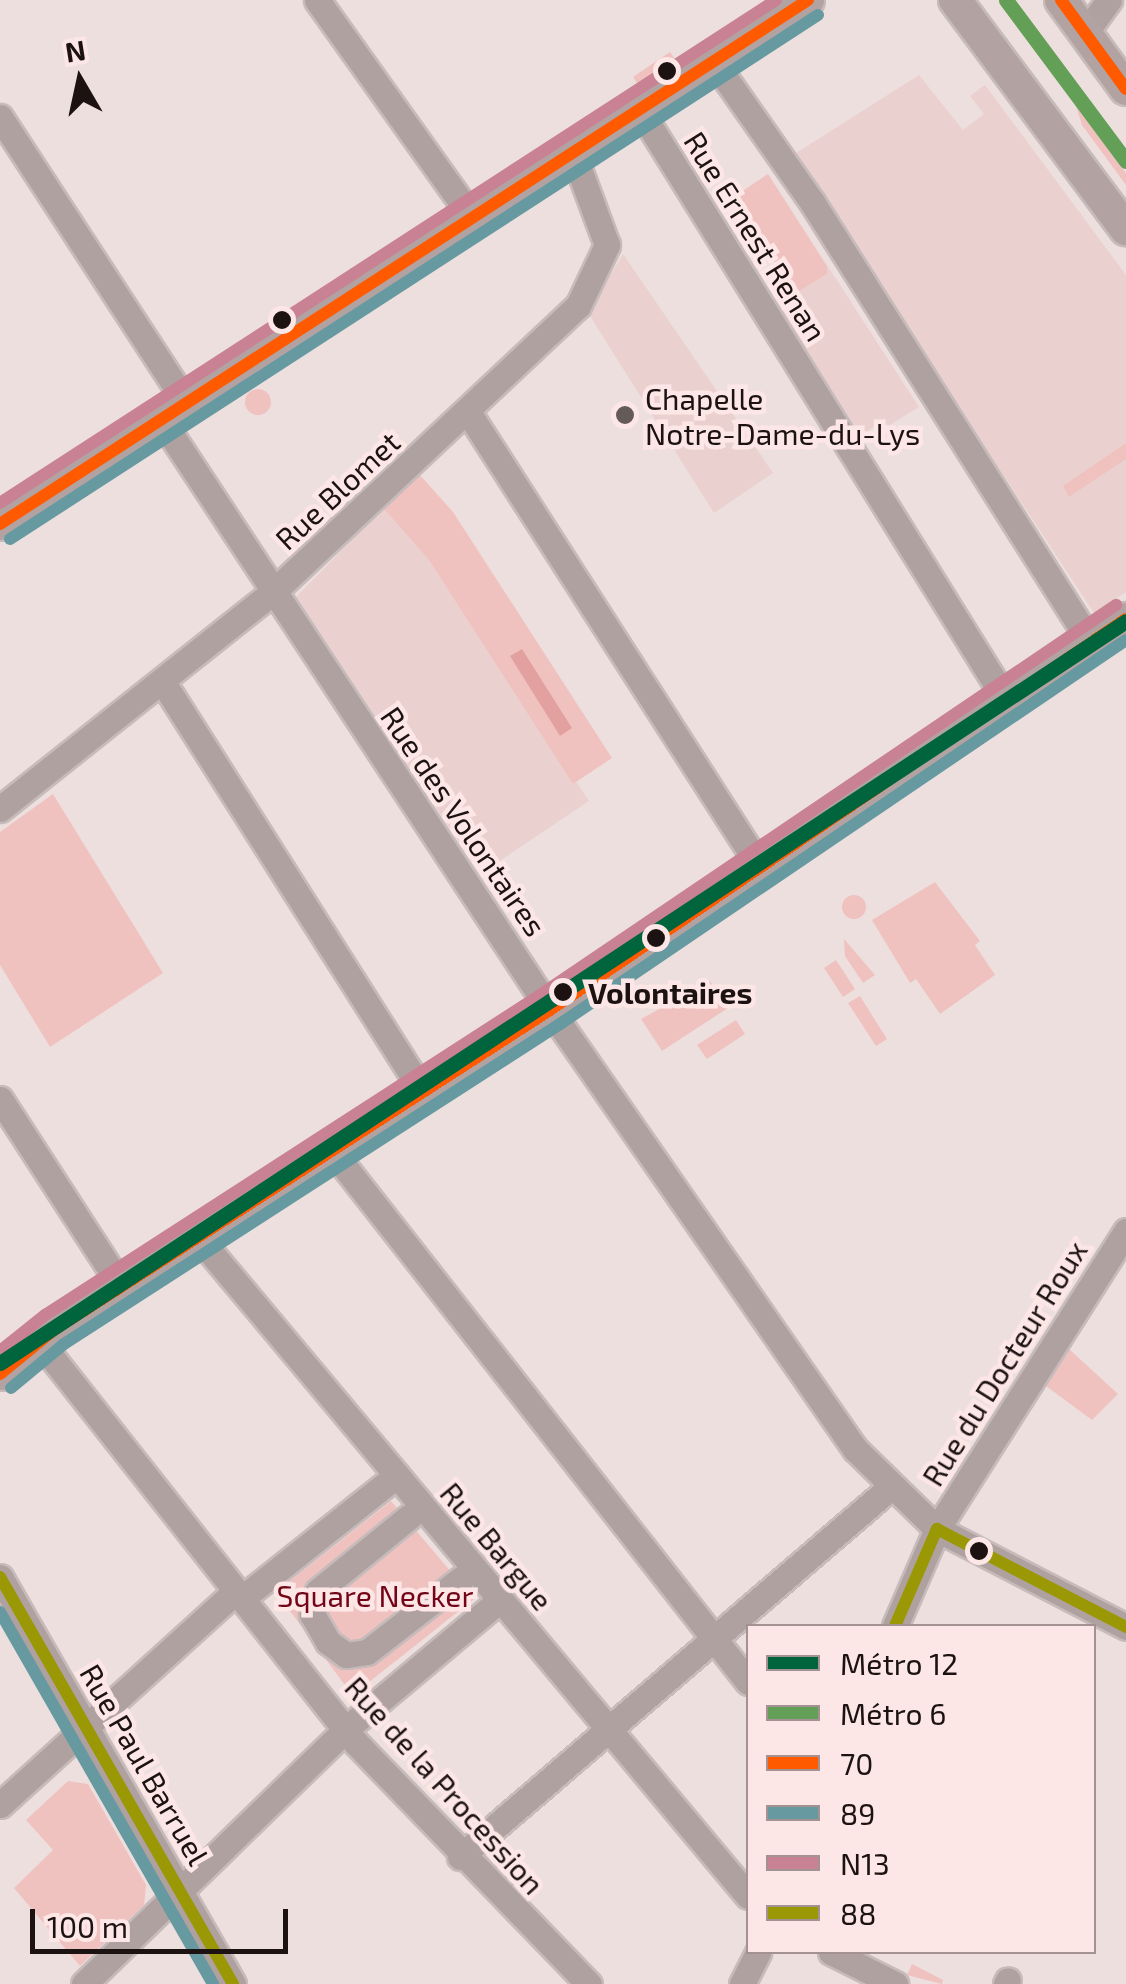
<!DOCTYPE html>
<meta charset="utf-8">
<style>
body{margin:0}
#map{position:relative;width:1126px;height:1984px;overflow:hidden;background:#eddfdd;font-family:"Exo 2",sans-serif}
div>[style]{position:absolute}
.built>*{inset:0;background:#ead1cf}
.green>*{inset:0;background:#efc2c0}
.round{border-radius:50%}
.water>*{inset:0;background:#e2a19f}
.roads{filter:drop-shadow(2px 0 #c6bbba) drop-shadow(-2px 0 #c6bbba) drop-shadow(0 2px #c6bbba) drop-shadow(0 -2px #c6bbba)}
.minor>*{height:25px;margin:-12.5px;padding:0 12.5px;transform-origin:12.5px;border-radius:12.5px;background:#afa1a0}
.major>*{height:32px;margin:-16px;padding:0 16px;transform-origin:16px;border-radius:16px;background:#b2a3a2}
.bus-1>*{height:12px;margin:-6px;padding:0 6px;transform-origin:6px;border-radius:6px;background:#ff5a00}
.bus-2>*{height:12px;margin:-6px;padding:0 6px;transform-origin:6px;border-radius:6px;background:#6799a1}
.bus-3>*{height:12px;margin:-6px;padding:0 6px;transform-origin:6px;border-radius:6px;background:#c98293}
.bus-4>*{height:12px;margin:-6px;padding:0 6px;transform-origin:6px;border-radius:6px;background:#9b9805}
.metro-1>*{height:15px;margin:-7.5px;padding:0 7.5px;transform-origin:7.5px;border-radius:7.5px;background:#00643c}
.metro-2>*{height:15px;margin:-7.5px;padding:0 7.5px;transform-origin:7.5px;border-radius:7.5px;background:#639f56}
.dots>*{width:28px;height:28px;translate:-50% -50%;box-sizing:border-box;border:5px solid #fde7e6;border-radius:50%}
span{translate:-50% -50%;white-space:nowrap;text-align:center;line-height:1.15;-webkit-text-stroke:9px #fde7e6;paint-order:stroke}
.street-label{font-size:30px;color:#1b1211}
.poi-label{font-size:30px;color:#1b1211}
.left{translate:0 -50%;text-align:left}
.stop-label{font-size:30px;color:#1b1211;font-weight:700}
.park-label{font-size:30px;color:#720518}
.legend{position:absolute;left:746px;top:1624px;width:350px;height:330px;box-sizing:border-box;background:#fde7e6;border:2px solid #a39291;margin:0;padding:12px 18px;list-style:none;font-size:30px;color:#1b1211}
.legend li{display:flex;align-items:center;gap:20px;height:50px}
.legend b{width:50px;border:2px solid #a39291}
.north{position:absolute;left:30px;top:30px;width:100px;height:100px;-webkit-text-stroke:8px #fde7e6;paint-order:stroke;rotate:351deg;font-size:28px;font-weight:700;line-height:40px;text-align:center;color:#1b1211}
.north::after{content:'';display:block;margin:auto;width:35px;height:45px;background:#1b1211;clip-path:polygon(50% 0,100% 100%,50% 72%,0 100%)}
.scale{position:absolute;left:30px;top:1909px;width:258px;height:45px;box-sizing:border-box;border:5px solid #1b1211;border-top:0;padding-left:12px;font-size:30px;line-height:35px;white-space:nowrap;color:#1b1211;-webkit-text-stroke:8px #fde7e6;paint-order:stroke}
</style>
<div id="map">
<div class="built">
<i style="clip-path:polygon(919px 75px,963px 130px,984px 114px,970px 96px,985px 85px,1126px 275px,1126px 592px,1094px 613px,793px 155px)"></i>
<i style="clip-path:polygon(768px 174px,919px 407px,888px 426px,884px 421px,858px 437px,782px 312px,801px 299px,731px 199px)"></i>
<i style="clip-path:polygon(623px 254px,773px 473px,714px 513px,588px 313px)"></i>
<i style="clip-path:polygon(383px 508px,429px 560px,589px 801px,480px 874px,296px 597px)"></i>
</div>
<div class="green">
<i style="clip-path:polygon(670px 52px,677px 62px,640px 87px,633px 77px)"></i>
<i style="clip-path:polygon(1076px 106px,1126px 173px,1126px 185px,1082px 125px)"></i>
<i style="clip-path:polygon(768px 174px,827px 267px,827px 274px,796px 293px,731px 199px)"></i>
<i class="round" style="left:245px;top:389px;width:26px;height:26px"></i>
<i style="clip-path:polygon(1126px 443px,1126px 459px,1069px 497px,1063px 486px)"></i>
<i style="clip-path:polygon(419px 474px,453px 512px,612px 758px,573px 784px,429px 560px,383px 508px)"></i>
<i style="clip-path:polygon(53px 794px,163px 973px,50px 1047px,0 965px,0 832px)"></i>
<i style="clip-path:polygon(935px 882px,980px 941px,975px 945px,995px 975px,940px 1014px,916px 979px,910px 983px,872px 920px)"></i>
<i class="round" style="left:842px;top:895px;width:24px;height:24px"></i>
<i style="clip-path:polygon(844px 939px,875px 975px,863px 983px,845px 956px)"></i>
<i style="clip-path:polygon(836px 960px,855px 989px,843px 997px,824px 968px)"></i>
<i style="clip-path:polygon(710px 981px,728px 1008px,662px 1051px,641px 1019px)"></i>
<i style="clip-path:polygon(860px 996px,887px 1039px,876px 1046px,848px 1003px)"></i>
<i style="clip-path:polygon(736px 1020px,745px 1034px,707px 1059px,697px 1045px)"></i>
<i style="clip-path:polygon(1069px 1349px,1118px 1394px,1092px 1420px,1046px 1386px)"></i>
<i style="clip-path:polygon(391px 1501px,474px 1599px,359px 1690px,347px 1688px,276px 1592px)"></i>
<i style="clip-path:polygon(68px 1781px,88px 1784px,146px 1885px,144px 1905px,80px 1966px,14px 1888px,53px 1850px,26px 1820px)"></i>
<i style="clip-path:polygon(912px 1964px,943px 1980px,942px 1984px,907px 1975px)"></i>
</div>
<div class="water">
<i style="clip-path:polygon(522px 649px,572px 728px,560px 736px,510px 656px)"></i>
</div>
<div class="roads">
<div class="minor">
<i style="left:317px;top:0;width:270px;rotate:54.5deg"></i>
<i style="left:1085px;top:33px;width:41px;rotate:-54deg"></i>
<i style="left:714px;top:62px;width:171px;rotate:55deg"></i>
<i style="left:812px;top:202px;width:522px;rotate:57.68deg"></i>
<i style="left:641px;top:112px;width:692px;rotate:58.17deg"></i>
<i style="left:0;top:117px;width:343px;rotate:56.9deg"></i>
<i style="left:468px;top:412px;width:541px;rotate:57.31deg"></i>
<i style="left:162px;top:421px;width:705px;rotate:56.63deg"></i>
<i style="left:550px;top:1010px;width:535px;rotate:55.21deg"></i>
<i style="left:855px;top:1449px;width:115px;rotate:44.3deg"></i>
<i style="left:937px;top:1529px;width:213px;rotate:27.4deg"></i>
<i style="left:164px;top:684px;width:485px;rotate:57.6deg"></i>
<i style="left:0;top:809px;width:349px;rotate:-38.5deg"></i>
<i style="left:273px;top:592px;width:418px;rotate:-43.2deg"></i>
<i style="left:578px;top:306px;width:68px;rotate:-64.6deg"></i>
<i style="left:607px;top:245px;width:95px;rotate:-110.3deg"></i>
<i style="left:0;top:1099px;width:223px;rotate:57.1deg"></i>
<i style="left:333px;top:1152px;width:673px;rotate:51.94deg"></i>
<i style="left:197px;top:1236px;width:860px;rotate:50.14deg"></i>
<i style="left:39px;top:1341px;width:511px;rotate:51.76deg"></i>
<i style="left:355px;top:1742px;width:337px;rotate:46deg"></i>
<i style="left:410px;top:1516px;width:119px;rotate:140.8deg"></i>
<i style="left:318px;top:1591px;width:24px;rotate:105deg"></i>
<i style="left:312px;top:1614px;width:32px;rotate:60deg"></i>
<i style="left:328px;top:1642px;width:22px;rotate:36deg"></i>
<i style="left:346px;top:1655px;width:21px;rotate:-8deg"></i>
<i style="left:367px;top:1652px;width:120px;rotate:-37.9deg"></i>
<i style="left:0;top:1577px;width:469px;rotate:60.2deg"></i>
<i style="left:245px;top:1596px;width:194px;rotate:-38.5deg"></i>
<i style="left:895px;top:1626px;width:106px;rotate:-66.6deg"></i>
<i style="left:937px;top:1529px;width:353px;rotate:-57.6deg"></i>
<i style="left:0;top:1805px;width:314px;rotate:-42.2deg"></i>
<i style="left:460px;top:1857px;width:569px;rotate:-40.66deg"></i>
<i style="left:831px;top:1952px;width:72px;rotate:26.6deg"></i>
<i style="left:84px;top:1984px;width:366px;rotate:-44.2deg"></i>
<i style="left:346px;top:1729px;width:201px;rotate:-40deg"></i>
<i style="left:742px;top:1984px;width:36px;rotate:-63deg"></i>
<i style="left:1006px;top:1984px;width:4px;rotate:-63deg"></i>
</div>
<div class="major">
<i style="left:955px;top:0;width:286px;rotate:53.3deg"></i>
<i style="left:1061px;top:0;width:110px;rotate:53.9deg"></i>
<i style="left:0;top:524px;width:963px;rotate:-32.96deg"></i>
<i style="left:0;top:1374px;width:70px;rotate:-39.2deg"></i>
<i style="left:54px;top:1330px;width:590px;rotate:-32.83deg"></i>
<i style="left:550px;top:1010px;width:696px;rotate:-34.17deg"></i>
</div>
</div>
<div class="bus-1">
<i style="left:1061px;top:0;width:110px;rotate:53.9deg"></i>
<i style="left:0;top:524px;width:963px;rotate:-32.96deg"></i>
<i style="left:0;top:1374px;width:70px;rotate:-39.2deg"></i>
<i style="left:54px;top:1330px;width:590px;rotate:-32.83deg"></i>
<i style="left:550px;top:1010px;width:696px;rotate:-34.17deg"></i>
</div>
<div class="bus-2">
<i style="left:10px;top:539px;width:963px;rotate:-32.96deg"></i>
<i style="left:11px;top:1388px;width:69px;rotate:-39.7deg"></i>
<i style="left:64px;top:1344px;width:590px;rotate:-32.83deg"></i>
<i style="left:560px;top:1024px;width:684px;rotate:-34.15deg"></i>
<i style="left:0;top:1612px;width:429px;rotate:60.2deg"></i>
</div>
<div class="bus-3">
<i style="left:0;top:503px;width:925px;rotate:-32.95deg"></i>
<i style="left:0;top:1351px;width:58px;rotate:-38.7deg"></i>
<i style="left:45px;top:1315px;width:589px;rotate:-32.88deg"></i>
<i style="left:540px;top:995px;width:696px;rotate:-34.1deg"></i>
</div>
<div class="bus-4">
<i style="left:0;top:1577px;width:469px;rotate:60.2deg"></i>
<i style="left:895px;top:1626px;width:106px;rotate:-66.6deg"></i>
<i style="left:937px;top:1529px;width:213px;rotate:27.4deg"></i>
</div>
<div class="metro-1">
<i style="left:0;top:1363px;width:1348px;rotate:-33.38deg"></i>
</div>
<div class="metro-2">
<i style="left:1006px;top:0;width:201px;rotate:53.3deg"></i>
</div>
<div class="dots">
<i style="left:667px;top:71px;background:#1b1211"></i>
<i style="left:282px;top:320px;background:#1b1211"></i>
<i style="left:625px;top:415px;background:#645a58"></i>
<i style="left:656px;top:938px;background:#1b1211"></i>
<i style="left:563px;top:992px;background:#1b1211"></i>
<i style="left:979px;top:1551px;background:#1b1211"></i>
</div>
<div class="street-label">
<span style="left:756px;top:236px;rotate:58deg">Rue Ernest Renan</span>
<span style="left:337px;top:490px;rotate:-43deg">Rue Blomet</span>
<span style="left:464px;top:821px;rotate:56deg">Rue des Volontaires</span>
<span style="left:1004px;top:1363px;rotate:-58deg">Rue du Docteur Roux</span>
<span style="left:497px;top:1546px;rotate:50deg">Rue Bargue</span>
<span style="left:145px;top:1764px;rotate:60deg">Rue Paul Barruel</span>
<span style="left:445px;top:1785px;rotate:48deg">Rue de la Procession</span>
</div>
<div class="poi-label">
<span class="left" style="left:645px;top:415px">Chapelle<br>Notre-Dame-du-Lys</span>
</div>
<div class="stop-label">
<span class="left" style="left:588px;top:992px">Volontaires</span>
</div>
<div class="park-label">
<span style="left:375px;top:1595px">Square Necker</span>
</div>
<ul class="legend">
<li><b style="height:12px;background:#00643c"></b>Métro 12</li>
<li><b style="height:12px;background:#639f56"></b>Métro 6</li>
<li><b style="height:12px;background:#ff5a00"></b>70</li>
<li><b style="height:12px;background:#6799a1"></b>89</li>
<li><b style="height:12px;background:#c98293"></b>N13</li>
<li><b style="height:12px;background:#9b9805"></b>88</li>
</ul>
<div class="north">N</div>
<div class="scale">100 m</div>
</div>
